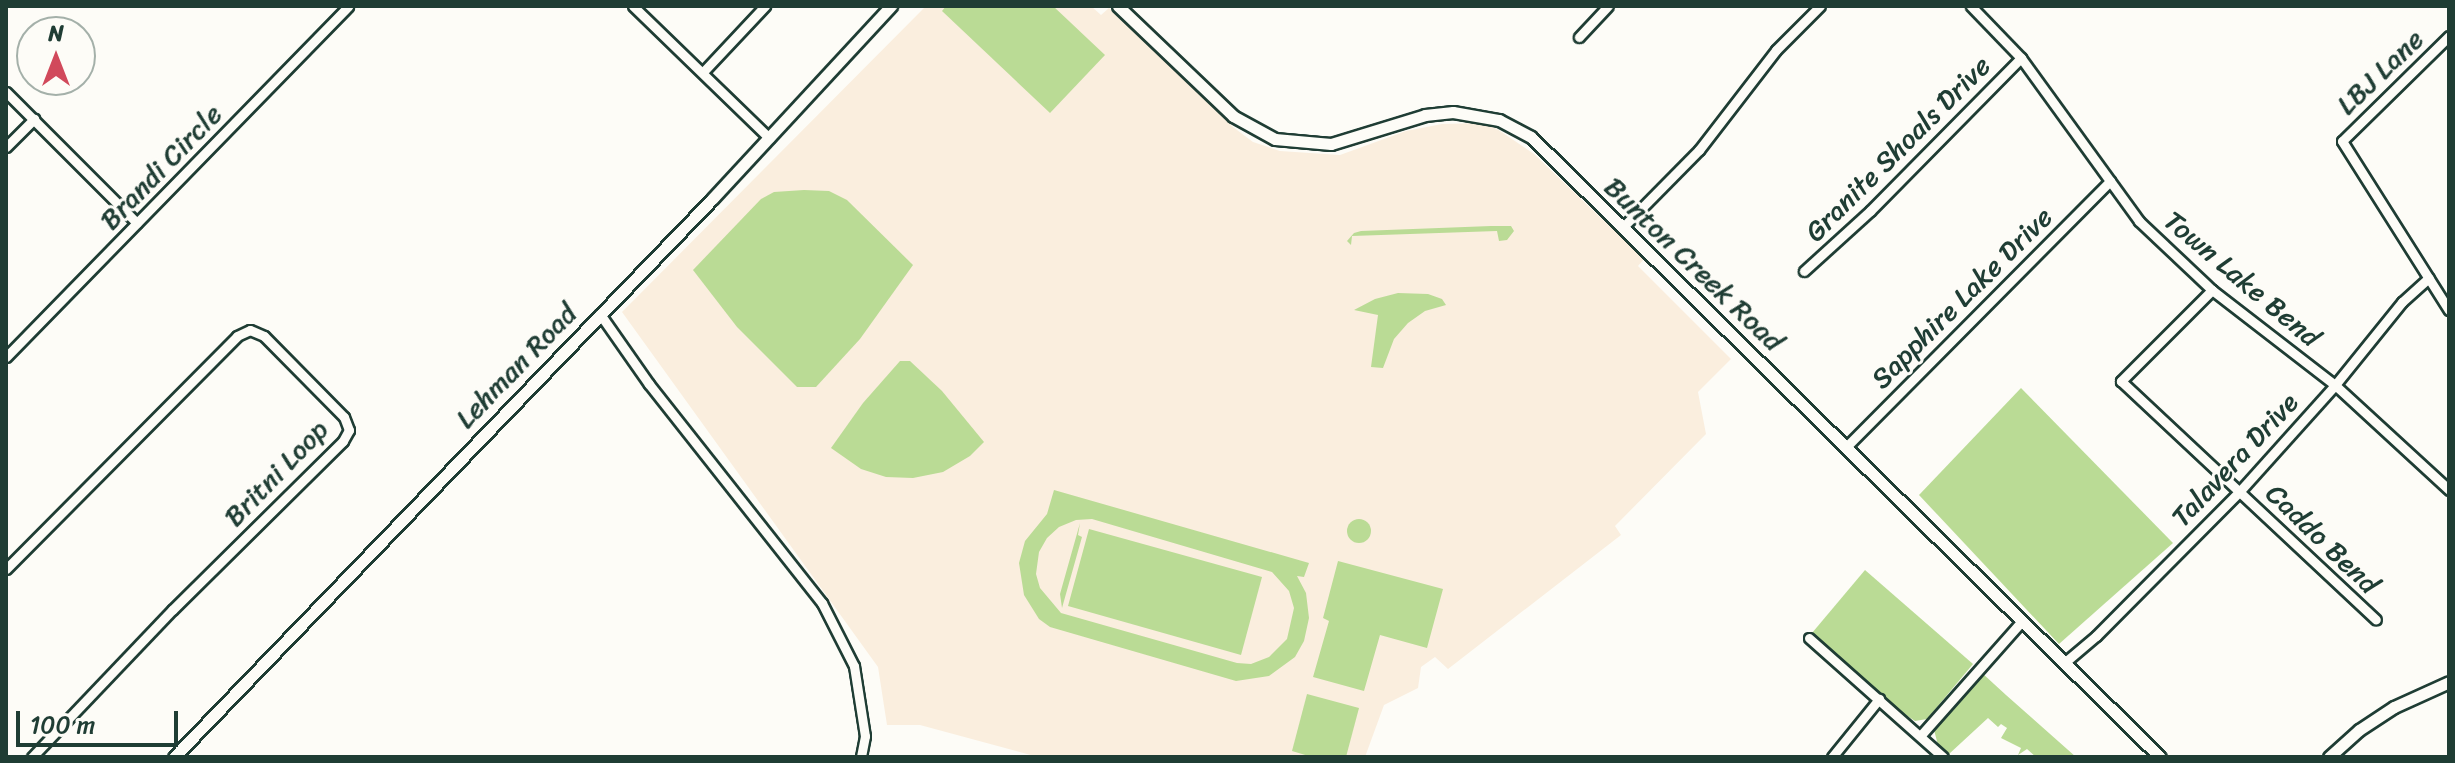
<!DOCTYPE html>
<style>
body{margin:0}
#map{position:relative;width:2455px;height:763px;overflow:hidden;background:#fdfcf7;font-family:Sriracha,sans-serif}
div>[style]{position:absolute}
.built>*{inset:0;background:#faeede}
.green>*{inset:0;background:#badb95}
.round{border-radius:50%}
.roads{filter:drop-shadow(2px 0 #1f3d34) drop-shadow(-2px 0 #1f3d34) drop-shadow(0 2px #1f3d34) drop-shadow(0 -2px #1f3d34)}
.minor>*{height:9px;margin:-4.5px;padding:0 4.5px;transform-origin:4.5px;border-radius:4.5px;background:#fdfcf7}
.tertiary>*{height:11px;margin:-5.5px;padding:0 5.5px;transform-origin:5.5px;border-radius:5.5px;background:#fdfcf7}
span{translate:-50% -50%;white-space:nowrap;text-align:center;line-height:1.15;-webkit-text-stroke:6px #fdfcf7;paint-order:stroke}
.street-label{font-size:28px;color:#1f3d34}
.frame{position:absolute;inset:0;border:8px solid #1f3d34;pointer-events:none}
.north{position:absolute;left:16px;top:16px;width:80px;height:80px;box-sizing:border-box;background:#fdfcf7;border:2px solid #a4b0a9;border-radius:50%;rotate:0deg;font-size:22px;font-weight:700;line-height:32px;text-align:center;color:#1f3d34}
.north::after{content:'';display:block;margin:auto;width:28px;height:36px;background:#d1495b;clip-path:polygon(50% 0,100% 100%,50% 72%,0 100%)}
.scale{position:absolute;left:16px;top:711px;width:162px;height:36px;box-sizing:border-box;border:4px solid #1f3d34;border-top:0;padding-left:10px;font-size:24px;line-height:28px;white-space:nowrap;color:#1f3d34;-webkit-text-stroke:6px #fdfcf7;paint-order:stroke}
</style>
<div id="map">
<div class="built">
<i style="clip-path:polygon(926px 6px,1091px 6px,1101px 15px,1109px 8px,1233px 127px,1253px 142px,1280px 151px,1340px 155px,1406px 131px,1442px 124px,1482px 123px,1497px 129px,1534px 154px,1644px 259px,1638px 266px,1731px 359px,1698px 392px,1706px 434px,1615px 526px,1621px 535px,1448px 669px,1435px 657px,1421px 667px,1418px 688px,1384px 705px,1365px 757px,1038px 757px,920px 725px,887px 725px,878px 667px,622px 312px)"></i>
</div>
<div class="green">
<i style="clip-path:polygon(946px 6px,1053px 6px,1105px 55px,1050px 113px,942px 11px)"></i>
<i style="clip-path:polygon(804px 190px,829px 191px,847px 200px,913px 265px,860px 339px,816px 387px,797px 387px,737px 327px,693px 270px,761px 199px,774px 192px)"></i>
<i style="clip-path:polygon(1491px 226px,1511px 226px,1514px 231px,1507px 240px,1499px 241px,1497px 231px,1352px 236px,1351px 245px,1347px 241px,1354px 233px,1361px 231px)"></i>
<i style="clip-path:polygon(1398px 293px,1428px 294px,1442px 299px,1446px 305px,1425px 311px,1408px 323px,1394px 339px,1383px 368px,1371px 367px,1378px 315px,1354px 310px,1375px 299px)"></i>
<i style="clip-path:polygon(900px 361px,910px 361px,942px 391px,984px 442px,970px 456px,943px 472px,913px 478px,886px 477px,861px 469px,831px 448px,863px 403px)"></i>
<i style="clip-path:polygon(2021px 388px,2173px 543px,2059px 644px,1919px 495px)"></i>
<i style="clip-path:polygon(evenodd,1054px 490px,1309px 563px,1304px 577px,1297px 576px,1306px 593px,1309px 618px,1304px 641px,1295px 657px,1269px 676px,1236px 681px,1050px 627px,1039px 619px,1024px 595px,1019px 563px,1025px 541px,1047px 514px,1054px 490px,1092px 519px,1272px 572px,1289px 591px,1294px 608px,1287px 639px,1269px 657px,1251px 664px,1237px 663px,1061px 613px,1040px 588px,1036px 574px,1039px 552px,1047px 538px,1059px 527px,1076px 520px,1092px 519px)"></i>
<i class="round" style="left:1347px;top:519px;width:24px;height:24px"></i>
<i style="clip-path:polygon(1080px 523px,1078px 535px,1082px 537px,1062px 608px,1060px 594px)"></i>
<i style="clip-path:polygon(1089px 529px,1262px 577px,1241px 655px,1068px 606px)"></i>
<i style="clip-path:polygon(1338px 561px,1443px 589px,1427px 648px,1380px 635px,1364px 691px,1313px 677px,1329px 621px,1323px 618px)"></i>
<i style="clip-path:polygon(1865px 570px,1973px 664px,1927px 719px,1915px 721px,1897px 709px,1812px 633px)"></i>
<i style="clip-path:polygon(1982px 673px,2006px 695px,2076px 757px,2036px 757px,2027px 749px,2018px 755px,2021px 748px,2001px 738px,2007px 728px,2001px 724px,1998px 727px,1988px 718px,1949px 754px,1938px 745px,1934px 730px)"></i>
<i style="clip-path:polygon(1307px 694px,1359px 708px,1346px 757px,1312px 757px,1292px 751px)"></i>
</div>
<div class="roads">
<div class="minor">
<i style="left:633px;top:6px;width:190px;rotate:44.1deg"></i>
<i style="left:1971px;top:6px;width:72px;rotate:46.1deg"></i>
<i style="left:2021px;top:58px;width:201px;rotate:54.1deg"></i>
<i style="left:2139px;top:221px;width:100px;rotate:43.4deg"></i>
<i style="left:2212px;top:290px;width:155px;rotate:37.7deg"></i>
<i style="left:2335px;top:385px;width:155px;rotate:42.6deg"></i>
<i style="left:2449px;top:36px;width:150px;rotate:135.5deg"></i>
<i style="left:2342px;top:141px;width:200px;rotate:57.7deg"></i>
<i style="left:1579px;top:37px;width:42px;rotate:-46.9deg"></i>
<i style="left:703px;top:72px;width:91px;rotate:-46.8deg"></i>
<i style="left:6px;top:92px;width:185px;rotate:45deg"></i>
<i style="left:6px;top:147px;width:40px;rotate:-45deg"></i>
<i style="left:1623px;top:227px;width:108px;rotate:-45.4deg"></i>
<i style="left:1699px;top:150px;width:126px;rotate:-52.4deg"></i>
<i style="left:1776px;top:50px;width:62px;rotate:-45deg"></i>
<i style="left:1804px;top:271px;width:89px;rotate:-42.3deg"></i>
<i style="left:1870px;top:211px;width:215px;rotate:-45.4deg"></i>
<i style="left:2212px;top:290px;width:129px;rotate:135deg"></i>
<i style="left:2121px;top:381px;width:349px;rotate:43.1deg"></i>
<i style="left:600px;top:314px;width:85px;rotate:55deg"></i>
<i style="left:649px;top:384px;width:279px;rotate:51.7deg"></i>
<i style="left:822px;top:603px;width:71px;rotate:63.1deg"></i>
<i style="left:854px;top:666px;width:71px;rotate:81.1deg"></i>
<i style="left:865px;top:736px;width:21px;rotate:101deg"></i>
<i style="left:6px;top:357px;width:490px;rotate:-45.7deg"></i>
<i style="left:1846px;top:447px;width:375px;rotate:-45.2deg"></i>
<i style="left:6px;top:569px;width:328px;rotate:-45.2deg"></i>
<i style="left:237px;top:336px;width:14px;rotate:-25deg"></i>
<i style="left:250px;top:330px;width:15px;rotate:23deg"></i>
<i style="left:264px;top:336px;width:114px;rotate:45.4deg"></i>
<i style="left:344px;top:417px;width:14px;rotate:69deg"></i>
<i style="left:349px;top:430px;width:13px;rotate:119deg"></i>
<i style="left:343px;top:441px;width:240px;rotate:135.3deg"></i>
<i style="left:172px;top:610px;width:203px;rotate:133.6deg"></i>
<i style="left:1809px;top:638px;width:179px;rotate:41.6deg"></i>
<i style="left:2064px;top:663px;width:42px;rotate:-40.2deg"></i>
<i style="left:2096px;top:636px;width:204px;rotate:-45.2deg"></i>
<i style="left:2240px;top:491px;width:142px;rotate:-48.1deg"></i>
<i style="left:2335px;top:385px;width:107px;rotate:-51.1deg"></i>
<i style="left:2402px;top:302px;width:36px;rotate:-42deg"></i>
<i style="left:1921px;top:735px;width:152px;rotate:-48.5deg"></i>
<i style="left:1832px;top:757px;width:75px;rotate:-51deg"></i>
</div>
<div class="tertiary">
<i style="left:1118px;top:6px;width:159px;rotate:43.7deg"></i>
<i style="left:1233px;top:116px;width:48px;rotate:28.7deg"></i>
<i style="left:1275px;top:139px;width:56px;rotate:5.1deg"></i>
<i style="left:1331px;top:144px;width:98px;rotate:-17.1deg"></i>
<i style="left:1425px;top:115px;width:28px;rotate:-6deg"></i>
<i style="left:1453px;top:112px;width:47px;rotate:9.9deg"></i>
<i style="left:1499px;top:120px;width:36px;rotate:28deg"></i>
<i style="left:1531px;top:137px;width:883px;rotate:44.59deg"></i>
<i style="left:174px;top:757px;width:777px;rotate:-46.04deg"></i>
<i style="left:713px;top:198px;width:262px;rotate:-47.2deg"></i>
<i style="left:2329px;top:757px;width:40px;rotate:-42deg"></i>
<i style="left:2359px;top:730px;width:42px;rotate:-33.3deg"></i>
<i style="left:2394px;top:707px;width:60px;rotate:-24.4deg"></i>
</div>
</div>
<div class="street-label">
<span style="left:2380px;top:72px;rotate:-44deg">LBJ Lane</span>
<span style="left:1898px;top:149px;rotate:-45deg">Granite Shoals Drive</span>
<span style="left:161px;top:167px;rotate:-46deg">Brandi Circle</span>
<span style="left:1694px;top:264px;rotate:44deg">Bunton Creek Road</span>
<span style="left:2242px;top:279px;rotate:40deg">Town Lake Bend</span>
<span style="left:1962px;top:298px;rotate:-45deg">Sapphire Lake Drive</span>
<span style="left:516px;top:366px;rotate:-46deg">Lehman Road</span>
<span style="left:2235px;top:460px;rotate:-47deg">Talavera Drive</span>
<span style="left:276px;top:473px;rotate:-46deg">Britni Loop</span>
<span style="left:2322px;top:539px;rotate:44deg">Caddo Bend</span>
</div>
<div class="frame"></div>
<div class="north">N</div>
<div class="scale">100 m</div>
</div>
